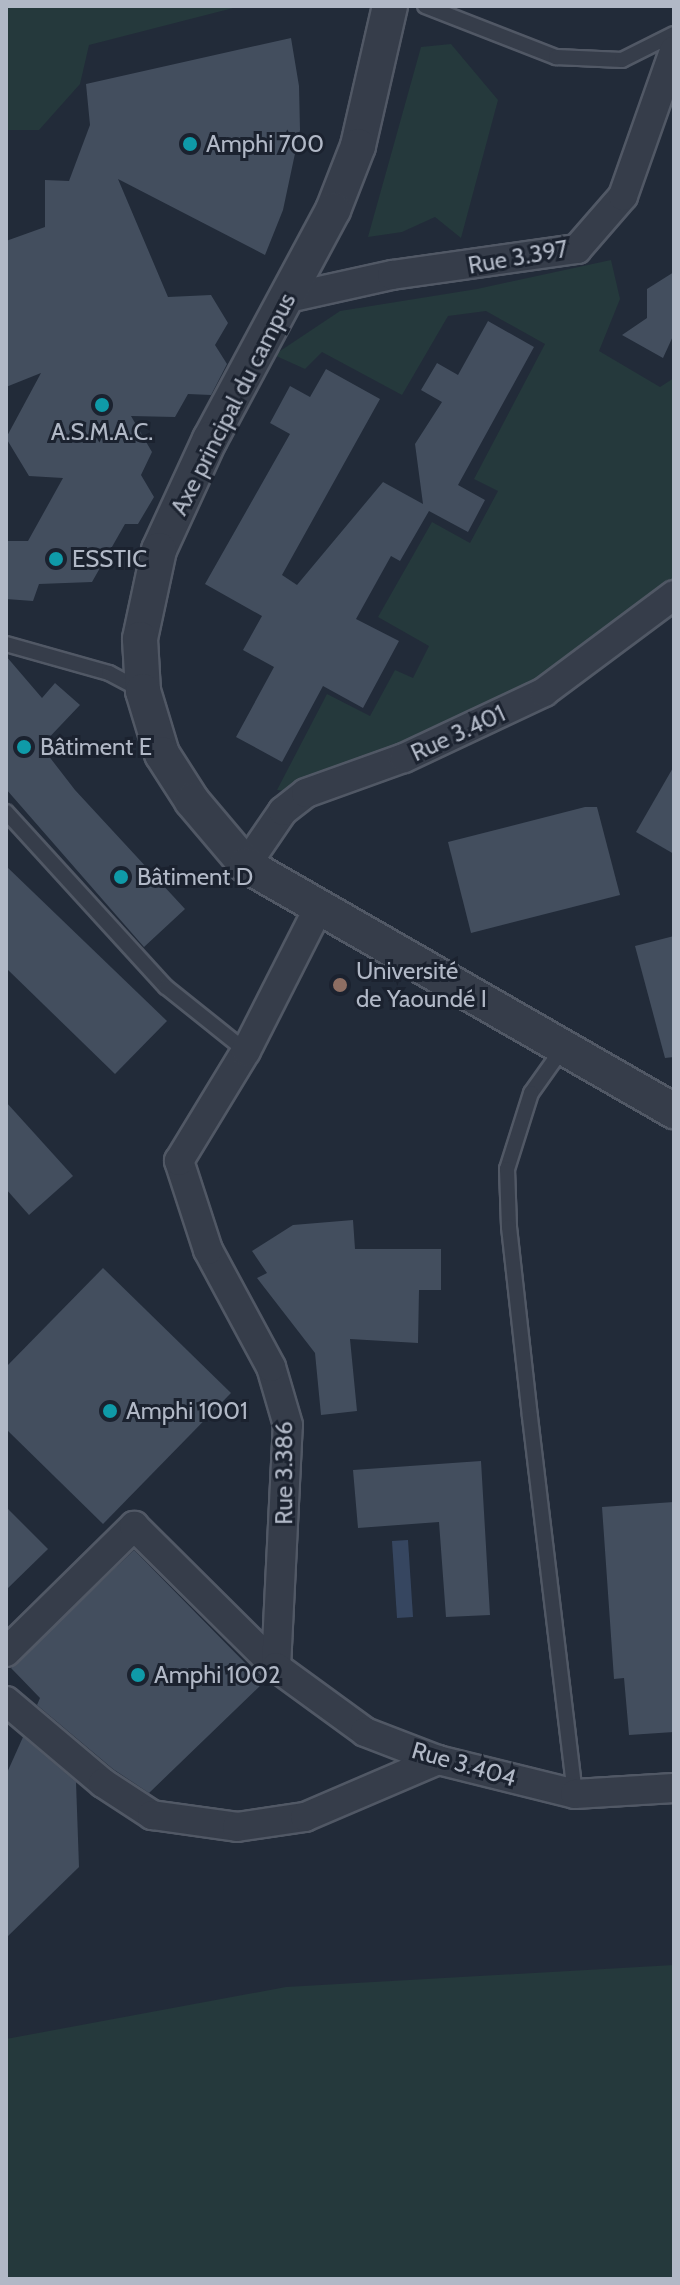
<!DOCTYPE html>
<meta charset="utf-8">
<style>
body{margin:0}
#map{position:relative;width:680px;height:2285px;overflow:hidden;background:#222b39;font-family:Cabin,sans-serif}
div>[style]{position:absolute}
.green>*{inset:0;background:#25393c}
.water>*{inset:0;background:#364660}
.building>*{inset:0;background:#434e5e}
.roads{filter:drop-shadow(2px 0 #515865) drop-shadow(-2px 0 #515865) drop-shadow(0 2px #515865) drop-shadow(0 -2px #515865)}
.service>*{height:14px;margin:-7px;padding:0 7px;transform-origin:7px;border-radius:7px;background:#363d4a}
.minor>*{height:28px;margin:-14px;padding:0 14px;transform-origin:14px;border-radius:14px;background:#363d4a}
.tertiary>*{height:34px;margin:-17px;padding:0 17px;transform-origin:17px;border-radius:17px;background:#363d4a}
.dots>*{width:22px;height:22px;translate:-50% -50%;box-sizing:border-box;border:4px solid #1b222f;border-radius:50%}
span{translate:-50% -50%;white-space:nowrap;text-align:center;line-height:1.15;-webkit-text-stroke:6px #1b222f;paint-order:stroke}
.poi-label{font-size:24px;color:#b1b8c6}
.left{translate:0 -50%;text-align:left}
.street-label{font-size:24px;color:#b1b8c6}
.frame{position:absolute;inset:0;border:8px solid #b1b8c6;pointer-events:none}
</style>
<div id="map">
<div class="green">
<i style="clip-path:polygon(6px 6px,241px 6px,89px 45px,80px 84px,39px 130px,6px 130px)"></i>
<i style="clip-path:polygon(451px 44px,498px 100px,461px 238px,435px 217px,402px 232px,368px 237px,421px 47px)"></i>
<i style="clip-path:polygon(611px 260px,620px 299px,599px 351px,660px 387px,674px 378px,674px 595px,544px 692px,306px 793px,277px 790px,327px 694px,370px 716px,395px 670px,413px 678px,429px 646px,378px 617px,432px 522px,470px 543px,498px 491px,474px 479px,545px 344px,486px 311px,448px 316px,402px 395px,322px 352px,305px 369px,274px 355px,340px 311px,477px 289px)"></i>
<i style="clip-path:polygon(674px 1965px,674px 2279px,6px 2279px,6px 2039px,286px 1987px)"></i>
</div>
<div class="water">
<i style="clip-path:polygon(408px 1540px,413px 1617px,397px 1618px,392px 1541px)"></i>
</div>
<div class="building">
<i style="clip-path:polygon(291px 38px,299px 86px,300px 130px,283px 210px,265px 255px,118px 179px,168px 297px,211px 295px,228px 323px,215px 345px,227px 364px,211px 395px,188px 394px,175px 417px,131px 416px,152px 452px,141px 475px,154px 497px,138px 524px,125px 524px,92px 582px,39px 584px,33px 601px,6px 599px,6px 541px,28px 541px,63px 478px,29px 476px,6px 438px,41px 373px,6px 387px,6px 241px,45px 227px,45px 180px,69px 181px,90px 125px,86px 84px)"></i>
<i style="clip-path:polygon(674px 272px,674px 334px,663px 358px,622px 335px,647px 318px,647px 289px)"></i>
<i style="clip-path:polygon(488px 321px,534px 347px,458px 485px,485px 500px,468px 532px,429px 511px,400px 561px,391px 556px,356px 619px,399px 641px,363px 708px,323px 686px,282px 762px,236px 737px,274px 667px,243px 650px,262px 616px,205px 584px,290px 434px,270px 423px,290px 386px,310px 397px,326px 369px,380px 399px,282px 575px,297px 585px,383px 482px,423px 504px,415px 444px,442px 402px,421px 390px,437px 363px,458px 375px)"></i>
<i style="clip-path:polygon(6px 656px,42px 698px,55px 683px,80px 705px,41px 746px,75px 790px,185px 909px,144px 947px,6px 789px)"></i>
<i style="clip-path:polygon(674px 766px,674px 854px,636px 832px)"></i>
<i style="clip-path:polygon(585px 807px,597px 807px,620px 895px,471px 933px,448px 842px)"></i>
<i style="clip-path:polygon(6px 866px,167px 1021px,115px 1074px,6px 968px)"></i>
<i style="clip-path:polygon(674px 936px,674px 1057px,665px 1058px,635px 946px)"></i>
<i style="clip-path:polygon(6px 1102px,73px 1176px,29px 1215px,6px 1189px)"></i>
<i style="clip-path:polygon(353px 1220px,355px 1249px,441px 1249px,441px 1290px,419px 1290px,418px 1343px,350px 1339px,357px 1411px,321px 1415px,315px 1353px,257px 1278px,267px 1273px,252px 1251px,293px 1225px)"></i>
<i style="clip-path:polygon(103px 1268px,231px 1393px,103px 1524px,6px 1429px,6px 1367px)"></i>
<i style="clip-path:polygon(481px 1461px,490px 1615px,446px 1617px,439px 1522px,358px 1528px,353px 1470px)"></i>
<i style="clip-path:polygon(674px 1502px,674px 1732px,629px 1735px,624px 1678px,614px 1679px,602px 1507px)"></i>
<i style="clip-path:polygon(6px 1507px,48px 1549px,6px 1590px)"></i>
<i style="clip-path:polygon(134px 1550px,264px 1682px,149px 1793px,113px 1769px,37px 1705px,40px 1698px,11px 1668px)"></i>
<i style="clip-path:polygon(23px 1737px,76px 1782px,79px 1867px,6px 1938px,6px 1775px)"></i>
</div>
<div class="roads">
<div class="service">
<i style="left:425px;top:6px;width:141px;rotate:21.3deg"></i>
<i style="left:556px;top:57px;width:66px;rotate:2.6deg"></i>
<i style="left:622px;top:60px;width:58px;rotate:-26.6deg"></i>
<i style="left:6px;top:644px;width:107px;rotate:15.7deg"></i>
<i style="left:109px;top:673px;width:36px;rotate:28deg"></i>
<i style="left:6px;top:812px;width:237px;rotate:47.6deg"></i>
<i style="left:166px;top:987px;width:102px;rotate:38.7deg"></i>
<i style="left:563px;top:1048px;width:55px;rotate:125.4deg"></i>
<i style="left:531px;top:1093px;width:80px;rotate:107.5deg"></i>
<i style="left:507px;top:1169px;width:58px;rotate:88deg"></i>
<i style="left:509px;top:1227px;width:191px;rotate:83.7deg"></i>
<i style="left:530px;top:1417px;width:380px;rotate:83.2deg"></i>
</div>
<div class="minor">
<i style="left:288px;top:298px;width:107px;rotate:-12.5deg"></i>
<i style="left:392px;top:275px;width:187px;rotate:-8deg"></i>
<i style="left:577px;top:249px;width:70px;rotate:-49deg"></i>
<i style="left:623px;top:196px;width:154px;rotate:-70.6deg"></i>
<i style="left:246px;top:865px;width:65px;rotate:-55.6deg"></i>
<i style="left:283px;top:811px;width:29px;rotate:-38deg"></i>
<i style="left:306px;top:793px;width:104px;rotate:-19.7deg"></i>
<i style="left:404px;top:758px;width:155px;rotate:-25.2deg"></i>
<i style="left:544px;top:692px;width:162px;rotate:-36.7deg"></i>
<i style="left:6px;top:1652px;width:180px;rotate:-44.5deg"></i>
<i style="left:134px;top:1526px;width:200px;rotate:44.8deg"></i>
<i style="left:276px;top:1667px;width:242px;rotate:-87.2deg"></i>
<i style="left:288px;top:1425px;width:60px;rotate:-106.3deg"></i>
<i style="left:271px;top:1367px;width:133px;rotate:-118.3deg"></i>
<i style="left:208px;top:1250px;width:94px;rotate:-108deg"></i>
<i style="left:179px;top:1161px;width:129px;rotate:-58.7deg"></i>
<i style="left:246px;top:1051px;width:159px;rotate:-63.1deg"></i>
<i style="left:276px;top:1667px;width:110px;rotate:36.1deg"></i>
<i style="left:365px;top:1732px;width:78px;rotate:21deg"></i>
<i style="left:438px;top:1760px;width:141px;rotate:13.9deg"></i>
<i style="left:575px;top:1794px;width:99px;rotate:-3.5deg"></i>
<i style="left:6px;top:1701px;width:127px;rotate:40.2deg"></i>
<i style="left:103px;top:1783px;width:59px;rotate:33.1deg"></i>
<i style="left:152px;top:1815px;width:86px;rotate:8deg"></i>
<i style="left:237px;top:1827px;width:69px;rotate:-8.4deg"></i>
<i style="left:305px;top:1817px;width:145px;rotate:-23.2deg"></i>
</div>
<div class="tertiary">
<i style="left:390px;top:6px;width:144px;rotate:102.9deg"></i>
<i style="left:358px;top:146px;width:69px;rotate:111.3deg"></i>
<i style="left:333px;top:210px;width:260px;rotate:118.2deg"></i>
<i style="left:210px;top:439px;width:122px;rotate:114.7deg"></i>
<i style="left:159px;top:550px;width:91px;rotate:102.1deg"></i>
<i style="left:140px;top:639px;width:52px;rotate:86.7deg"></i>
<i style="left:143px;top:691px;width:66px;rotate:73.2deg"></i>
<i style="left:162px;top:754px;width:56px;rotate:57.4deg"></i>
<i style="left:192px;top:801px;width:84px;rotate:49.8deg"></i>
<i style="left:246px;top:865px;width:494px;rotate:29.9deg"></i>
</div>
</div>
<div class="dots">
<i style="left:190px;top:144px;background:#0f9aa8"></i>
<i style="left:102px;top:405px;background:#0f9aa8"></i>
<i style="left:56px;top:559px;background:#0f9aa8"></i>
<i style="left:24px;top:747px;background:#0f9aa8"></i>
<i style="left:121px;top:877px;background:#0f9aa8"></i>
<i style="left:340px;top:985px;background:#8d6e63"></i>
<i style="left:110px;top:1411px;background:#0f9aa8"></i>
<i style="left:138px;top:1675px;background:#0f9aa8"></i>
</div>
<div class="poi-label">
<span class="left" style="left:206px;top:144px">Amphi 700</span>
<span style="left:102px;top:432px">A.S.M.A.C.</span>
<span class="left" style="left:72px;top:559px">ESSTIC</span>
<span class="left" style="left:40px;top:747px">Bâtiment E</span>
<span class="left" style="left:137px;top:877px">Bâtiment D</span>
<span class="left" style="left:356px;top:985px">Université<br>de Yaoundé I</span>
<span class="left" style="left:126px;top:1411px">Amphi 1001</span>
<span class="left" style="left:154px;top:1675px">Amphi 1002</span>
</div>
<div class="street-label">
<span style="left:518px;top:257px;rotate:-10deg">Rue 3.397</span>
<span style="left:233px;top:404px;rotate:-63deg">Axe principal du campus</span>
<span style="left:458px;top:733px;rotate:-25deg">Rue 3.401</span>
<span style="left:284px;top:1473px;rotate:-90deg">Rue 3.386</span>
<span style="left:464px;top:1764px;rotate:16deg">Rue 3.404</span>
</div>
<div class="frame"></div>
</div>
